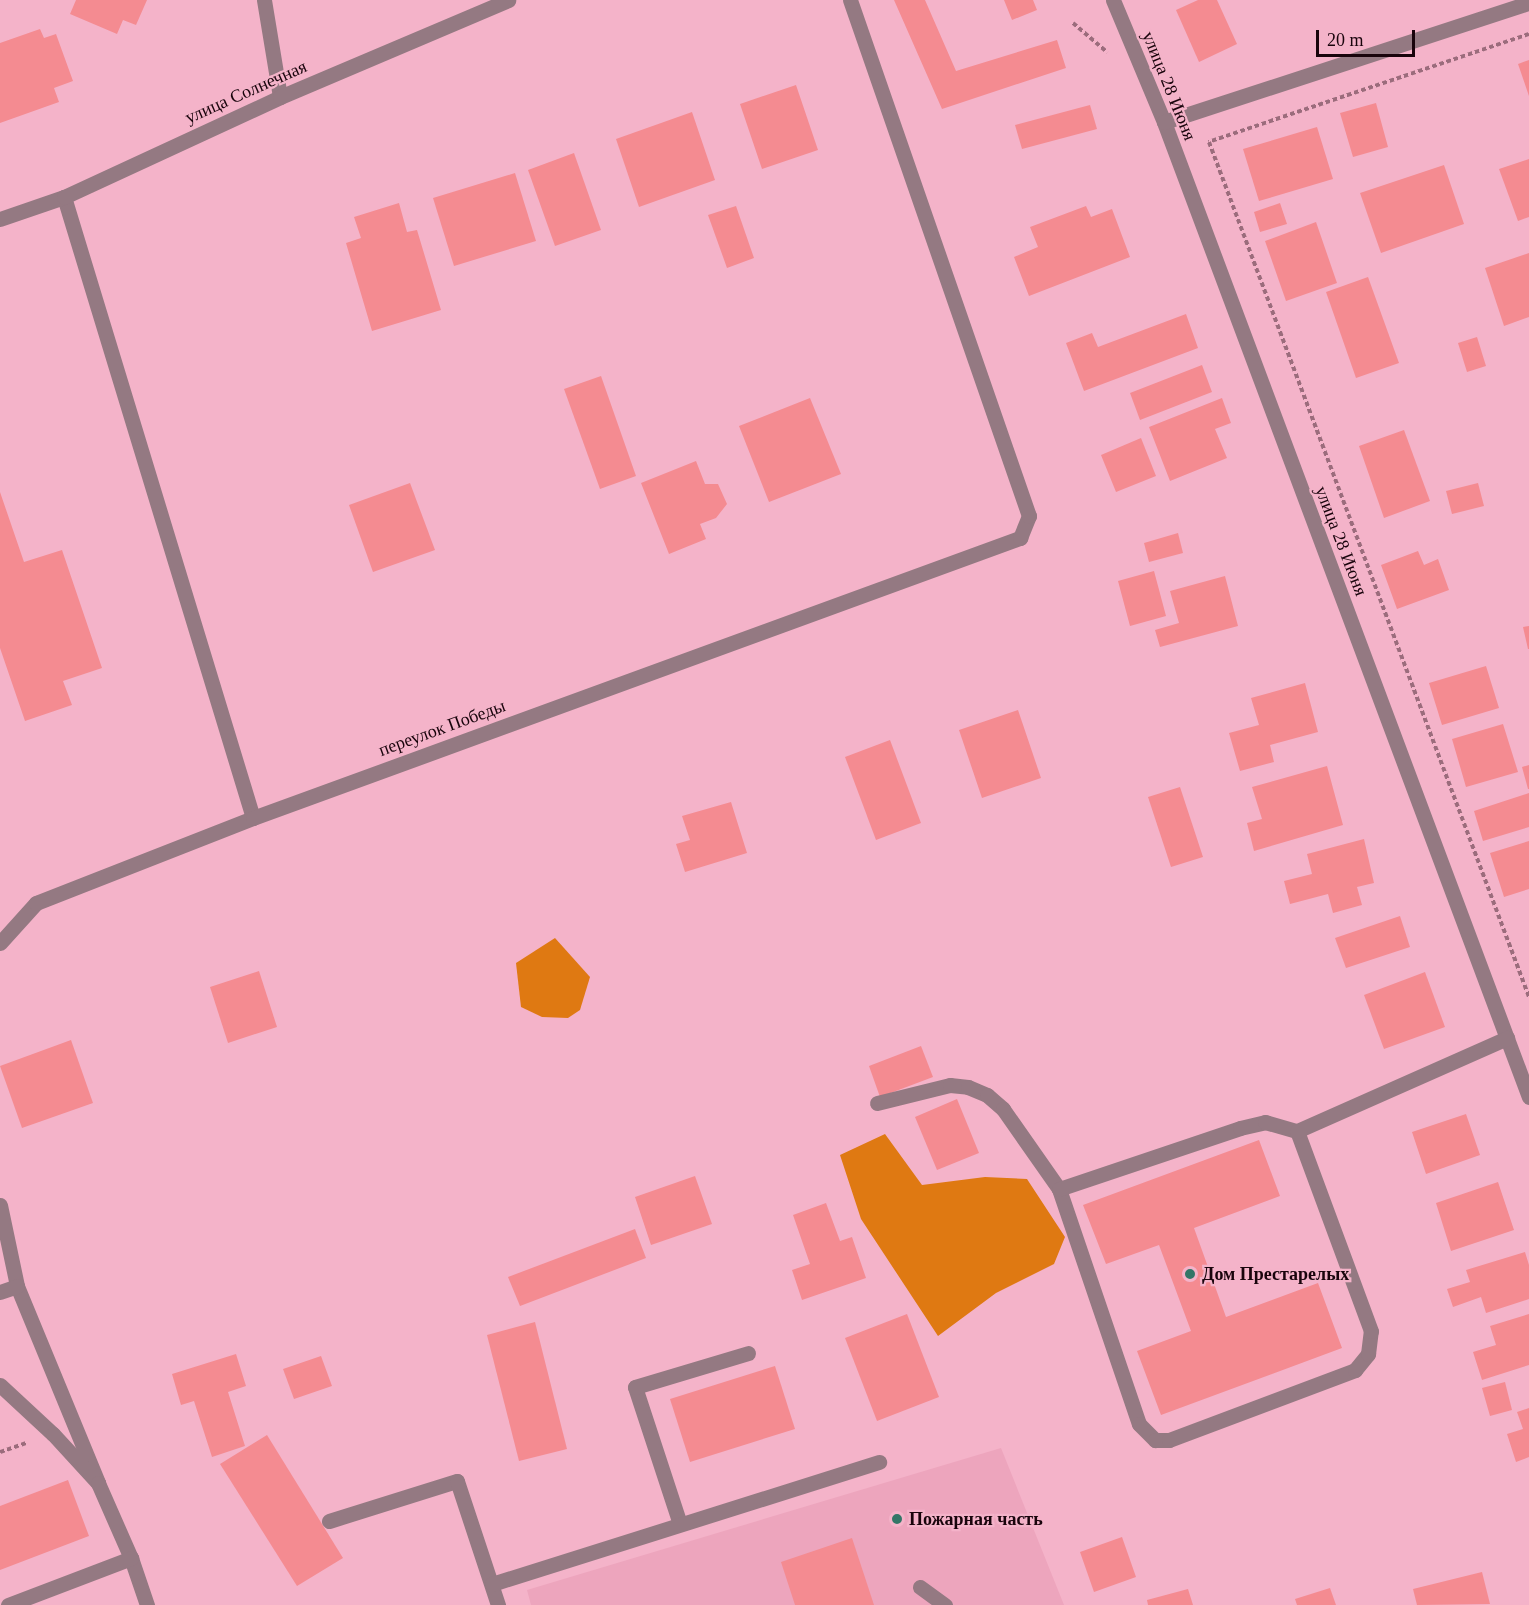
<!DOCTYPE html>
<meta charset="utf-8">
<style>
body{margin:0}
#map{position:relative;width:1529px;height:1605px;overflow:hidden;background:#f4b3c9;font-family:Georgia,serif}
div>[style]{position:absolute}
.built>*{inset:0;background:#eda5bd}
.forest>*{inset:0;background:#df7912}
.building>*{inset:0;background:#f48b91}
.path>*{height:4px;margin-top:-2px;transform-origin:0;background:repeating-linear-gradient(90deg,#9b6c7c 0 4.5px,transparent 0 7.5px)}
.minor>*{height:15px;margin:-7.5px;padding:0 7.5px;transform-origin:7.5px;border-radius:7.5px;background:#947982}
.dots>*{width:16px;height:16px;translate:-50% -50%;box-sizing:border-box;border:3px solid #f4b3c9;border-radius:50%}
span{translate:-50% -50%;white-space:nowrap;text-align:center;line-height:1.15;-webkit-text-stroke:4.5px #f4b3c9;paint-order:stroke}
.street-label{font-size:18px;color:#19040c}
.poi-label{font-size:18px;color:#19040c;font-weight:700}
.left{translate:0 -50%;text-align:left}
.scale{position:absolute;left:1316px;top:30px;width:99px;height:27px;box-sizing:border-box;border:3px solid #19040c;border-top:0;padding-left:8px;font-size:18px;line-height:21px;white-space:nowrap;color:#19040c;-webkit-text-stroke:4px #f4b3c9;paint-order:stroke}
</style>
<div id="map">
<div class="built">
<i style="clip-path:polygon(1001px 1448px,1064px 1605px,531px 1605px,527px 1590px)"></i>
</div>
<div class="forest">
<i style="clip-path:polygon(555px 938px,590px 977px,580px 1010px,568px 1018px,542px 1017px,521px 1007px,516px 963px)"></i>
<i style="clip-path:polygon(885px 1134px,922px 1185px,985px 1177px,1027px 1179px,1065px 1237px,1054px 1264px,996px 1293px,938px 1336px,861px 1219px,840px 1155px)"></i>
</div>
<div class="building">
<i style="clip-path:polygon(76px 0,147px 0,136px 25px,123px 20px,117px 34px,70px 14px)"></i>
<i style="clip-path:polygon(894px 0,925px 0,956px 71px,1057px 40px,1066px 68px,942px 109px)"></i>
<i style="clip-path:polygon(1004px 0,1033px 0,1037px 10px,1012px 20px)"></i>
<i style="clip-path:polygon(1198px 0,1217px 0,1237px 44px,1199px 62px,1176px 10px)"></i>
<i style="clip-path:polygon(40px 29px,44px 38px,56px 34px,73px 81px,54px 88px,59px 102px,0 123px,0 43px)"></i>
<i style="clip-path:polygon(1529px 60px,1529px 96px,1518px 64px)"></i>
<i style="clip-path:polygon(796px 85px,818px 150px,762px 169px,740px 104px)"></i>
<i style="clip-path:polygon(1376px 103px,1388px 147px,1353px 157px,1340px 113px)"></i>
<i style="clip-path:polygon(1090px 105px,1097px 129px,1022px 149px,1015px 125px)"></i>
<i style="clip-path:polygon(692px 112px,715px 180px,639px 207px,616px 139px)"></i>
<i style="clip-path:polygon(1317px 127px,1333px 179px,1259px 201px,1243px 149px)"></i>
<i style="clip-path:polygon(574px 153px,601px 230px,555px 246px,528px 170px)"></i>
<i style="clip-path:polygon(1529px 159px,1529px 217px,1518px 221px,1499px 169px)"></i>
<i style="clip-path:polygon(1444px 165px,1464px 224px,1381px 253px,1360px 193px)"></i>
<i style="clip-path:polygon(515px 173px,536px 241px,454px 266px,433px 198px)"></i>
<i style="clip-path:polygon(399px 203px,407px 232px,417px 230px,441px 310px,372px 331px,346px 243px,361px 238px,354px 217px)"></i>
<i style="clip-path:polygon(1280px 203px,1287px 224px,1260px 232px,1254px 212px)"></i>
<i style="clip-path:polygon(736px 206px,754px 258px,727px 268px,708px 215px)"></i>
<i style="clip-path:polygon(1086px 206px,1091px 217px,1112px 209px,1130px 257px,1029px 296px,1014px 257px,1038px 247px,1030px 227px)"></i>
<i style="clip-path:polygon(1316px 222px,1337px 283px,1286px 301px,1265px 241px)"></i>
<i style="clip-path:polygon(1529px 253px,1529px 317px,1504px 326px,1485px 268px)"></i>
<i style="clip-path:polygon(1368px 277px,1399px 363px,1356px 378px,1326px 292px)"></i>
<i style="clip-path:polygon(1186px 314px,1198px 348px,1084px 391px,1066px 343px,1092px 333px,1098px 347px)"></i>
<i style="clip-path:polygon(1477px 337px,1486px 366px,1467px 372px,1458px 343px)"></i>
<i style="clip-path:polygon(1202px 365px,1212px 392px,1140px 420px,1130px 393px)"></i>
<i style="clip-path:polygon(601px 376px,636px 476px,600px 489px,564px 389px)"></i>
<i style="clip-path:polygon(810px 398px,841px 474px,769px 502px,739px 426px)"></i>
<i style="clip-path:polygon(1222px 398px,1231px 423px,1215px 429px,1227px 458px,1170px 481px,1149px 427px)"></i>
<i style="clip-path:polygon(1404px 430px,1430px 501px,1384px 518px,1359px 446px)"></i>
<i style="clip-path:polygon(1141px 438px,1156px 476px,1116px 492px,1101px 455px)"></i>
<i style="clip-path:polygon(696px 461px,705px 484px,718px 484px,727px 504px,716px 518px,700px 524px,706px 539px,669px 554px,641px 483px)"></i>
<i style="clip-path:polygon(410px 483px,435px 550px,373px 572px,349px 505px)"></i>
<i style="clip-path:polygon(1478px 483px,1484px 506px,1452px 514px,1446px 491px)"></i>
<i style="clip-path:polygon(0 492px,24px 562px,62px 550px,102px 668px,63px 681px,72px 705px,25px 721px,0 648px)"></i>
<i style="clip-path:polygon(1178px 533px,1183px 553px,1149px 562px,1144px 543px)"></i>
<i style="clip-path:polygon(1418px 551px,1424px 565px,1438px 559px,1449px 590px,1397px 609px,1381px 565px)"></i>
<i style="clip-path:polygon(1154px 571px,1166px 616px,1130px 626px,1118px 581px)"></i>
<i style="clip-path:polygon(1225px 576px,1238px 626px,1160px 647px,1155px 630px,1179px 623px,1170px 591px)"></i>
<i style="clip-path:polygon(1529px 626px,1529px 649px,1528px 649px,1523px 627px)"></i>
<i style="clip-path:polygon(1486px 666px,1499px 708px,1442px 725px,1429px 683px)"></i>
<i style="clip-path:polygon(1305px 683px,1318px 732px,1270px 745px,1274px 762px,1240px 771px,1229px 733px,1259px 725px,1251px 698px)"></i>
<i style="clip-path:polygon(1018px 710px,1041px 778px,982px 798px,959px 730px)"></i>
<i style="clip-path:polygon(1503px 724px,1518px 772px,1466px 787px,1452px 739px)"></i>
<i style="clip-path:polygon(890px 740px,921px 823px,876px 840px,845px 757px)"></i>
<i style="clip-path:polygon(1529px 765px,1529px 789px,1528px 789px,1522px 767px)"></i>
<i style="clip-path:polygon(1327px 766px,1343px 825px,1254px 851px,1247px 823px,1262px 819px,1252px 787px)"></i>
<i style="clip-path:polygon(1180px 787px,1203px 857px,1171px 867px,1148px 797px)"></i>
<i style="clip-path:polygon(1529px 793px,1529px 827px,1483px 841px,1474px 811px)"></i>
<i style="clip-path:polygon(731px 802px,747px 853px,685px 872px,676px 844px,690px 840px,682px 816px)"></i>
<i style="clip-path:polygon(1364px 839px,1374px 883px,1357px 887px,1362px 905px,1333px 913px,1328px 894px,1290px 904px,1284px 881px,1312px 874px,1307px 854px)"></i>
<i style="clip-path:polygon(1529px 841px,1529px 889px,1504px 897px,1490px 853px)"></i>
<i style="clip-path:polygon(1400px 916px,1410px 947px,1346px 968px,1335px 938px)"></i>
<i style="clip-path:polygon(259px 971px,277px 1027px,228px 1043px,210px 987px)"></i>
<i style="clip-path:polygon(1425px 972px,1445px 1027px,1384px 1049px,1364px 995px)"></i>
<i style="clip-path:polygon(71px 1040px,93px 1103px,22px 1128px,0 1066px)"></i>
<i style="clip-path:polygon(921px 1046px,933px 1077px,880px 1097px,869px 1066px)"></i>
<i style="clip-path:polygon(957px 1099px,979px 1153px,937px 1170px,915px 1117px)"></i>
<i style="clip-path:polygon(1466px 1114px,1480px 1155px,1426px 1174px,1412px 1132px)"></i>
<i style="clip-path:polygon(1259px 1140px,1280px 1196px,1194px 1228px,1226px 1317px,1318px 1283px,1342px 1348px,1161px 1415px,1137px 1351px,1191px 1331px,1159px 1245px,1106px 1264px,1083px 1205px)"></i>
<i style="clip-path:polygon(695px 1176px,712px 1224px,651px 1245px,635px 1197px)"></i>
<i style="clip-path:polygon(1498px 1182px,1514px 1230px,1451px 1251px,1436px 1203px)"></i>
<i style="clip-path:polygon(826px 1203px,840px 1241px,852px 1237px,866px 1278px,802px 1300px,792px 1270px,810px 1264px,793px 1215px)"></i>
<i style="clip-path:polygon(635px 1229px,646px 1258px,520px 1306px,508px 1277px)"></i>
<i style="clip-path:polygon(1525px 1252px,1529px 1265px,1529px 1299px,1486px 1313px,1481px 1297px,1453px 1307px,1447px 1289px,1470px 1282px,1466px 1270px)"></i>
<i style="clip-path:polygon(907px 1314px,939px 1397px,877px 1421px,845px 1338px)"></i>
<i style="clip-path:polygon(1529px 1314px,1529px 1365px,1482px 1380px,1473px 1352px,1496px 1345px,1490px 1326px)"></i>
<i style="clip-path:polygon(535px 1322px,567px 1449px,519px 1461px,487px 1335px)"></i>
<i style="clip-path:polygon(236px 1354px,246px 1386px,228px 1392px,245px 1446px,212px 1457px,194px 1401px,181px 1405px,172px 1374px)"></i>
<i style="clip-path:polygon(321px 1356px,332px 1386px,294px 1399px,283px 1369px)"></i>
<i style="clip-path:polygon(775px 1366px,795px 1429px,690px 1462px,670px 1399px)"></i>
<i style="clip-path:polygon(1505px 1382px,1512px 1410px,1490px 1416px,1482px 1388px)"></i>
<i style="clip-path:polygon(1529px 1408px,1529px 1457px,1516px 1462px,1507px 1434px,1523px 1429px,1517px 1412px)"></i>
<i style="clip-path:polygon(267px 1435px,343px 1558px,297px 1586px,220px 1464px)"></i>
<i style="clip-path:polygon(68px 1480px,89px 1536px,0 1570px,0 1506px)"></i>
<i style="clip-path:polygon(1122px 1537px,1136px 1577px,1094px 1592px,1080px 1552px)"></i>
<i style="clip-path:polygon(852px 1538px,874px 1605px,795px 1605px,781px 1562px)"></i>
<i style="clip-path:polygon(1482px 1572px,1490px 1604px,1417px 1605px,1413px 1589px)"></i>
<i style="clip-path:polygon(1330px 1588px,1336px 1605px,1297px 1605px,1295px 1599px)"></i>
<i style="clip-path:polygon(1188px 1589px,1193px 1605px,1148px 1605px,1147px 1600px)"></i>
</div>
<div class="path">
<i style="left:1073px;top:23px;width:45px;rotate:40.5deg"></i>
<i style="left:1529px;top:34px;width:338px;rotate:161.4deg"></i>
<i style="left:1209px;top:142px;width:913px;rotate:69.48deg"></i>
<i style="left:0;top:1452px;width:28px;rotate:-19deg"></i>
</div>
<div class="minor">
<i style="left:264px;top:0;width:98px;rotate:80.6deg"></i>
<i style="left:1113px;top:0;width:132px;rotate:67.3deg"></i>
<i style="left:1164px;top:122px;width:1041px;rotate:69.48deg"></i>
<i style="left:1164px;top:122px;width:384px;rotate:-18.1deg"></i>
<i style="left:64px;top:197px;width:649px;rotate:73.07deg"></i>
<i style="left:0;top:219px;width:68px;rotate:-19deg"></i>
<i style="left:64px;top:197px;width:238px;rotate:-24.8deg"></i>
<i style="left:280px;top:97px;width:248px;rotate:-23deg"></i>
<i style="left:0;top:943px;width:54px;rotate:-48deg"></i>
<i style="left:36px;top:903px;width:233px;rotate:-21.4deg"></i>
<i style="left:253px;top:818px;width:817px;rotate:-20.06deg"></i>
<i style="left:1020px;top:538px;width:24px;rotate:-68deg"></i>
<i style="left:1029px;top:516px;width:546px;rotate:-109.13deg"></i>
<i style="left:877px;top:1103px;width:75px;rotate:-13.9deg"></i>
<i style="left:950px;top:1085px;width:18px;rotate:6deg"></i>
<i style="left:968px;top:1087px;width:21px;rotate:23deg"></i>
<i style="left:987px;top:1095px;width:21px;rotate:41deg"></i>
<i style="left:1003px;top:1109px;width:98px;rotate:55deg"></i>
<i style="left:1059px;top:1189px;width:248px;rotate:71.2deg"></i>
<i style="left:1139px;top:1424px;width:23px;rotate:45deg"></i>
<i style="left:1155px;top:1440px;width:14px"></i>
<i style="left:1169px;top:1440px;width:199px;rotate:-20.6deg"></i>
<i style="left:1355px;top:1370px;width:21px;rotate:-51deg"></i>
<i style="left:1368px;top:1354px;width:23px;rotate:-83deg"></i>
<i style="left:1371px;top:1331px;width:213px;rotate:-110.3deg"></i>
<i style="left:1059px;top:1189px;width:191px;rotate:-18.6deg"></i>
<i style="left:1240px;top:1128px;width:26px;rotate:-13deg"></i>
<i style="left:1265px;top:1122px;width:33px;rotate:16deg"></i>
<i style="left:1297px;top:1131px;width:230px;rotate:-23.9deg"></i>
<i style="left:0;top:1205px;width:83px;rotate:78.1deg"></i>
<i style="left:17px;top:1286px;width:213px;rotate:67.6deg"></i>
<i style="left:0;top:1292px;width:18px;rotate:-19deg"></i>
<i style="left:0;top:1385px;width:72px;rotate:42.8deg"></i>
<i style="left:53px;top:1434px;width:67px;rotate:47.4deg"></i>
<i style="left:98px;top:1483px;width:82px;rotate:66.3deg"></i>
<i style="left:131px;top:1558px;width:50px;rotate:71.2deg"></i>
<i style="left:329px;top:1521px;width:134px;rotate:-17.4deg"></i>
<i style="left:457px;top:1481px;width:131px;rotate:71.7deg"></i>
<i style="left:680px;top:1524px;width:144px;rotate:-108.2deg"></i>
<i style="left:635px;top:1387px;width:118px;rotate:-16.7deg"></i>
<i style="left:492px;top:1584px;width:406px;rotate:-17.5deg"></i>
<i style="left:920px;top:1587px;width:31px;rotate:36deg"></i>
<i style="left:8px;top:1605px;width:132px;rotate:-20.9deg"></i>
</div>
<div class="dots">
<i style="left:1190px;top:1274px;background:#337667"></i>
<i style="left:897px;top:1519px;background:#337667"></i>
</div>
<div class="street-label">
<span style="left:1169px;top:86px;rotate:68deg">улица 28 Июня</span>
<span style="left:246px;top:92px;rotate:-24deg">улица Солнечная</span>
<span style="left:1341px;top:541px;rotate:69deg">улица 28 Июня</span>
<span style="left:442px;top:728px;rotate:-20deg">переулок Победы</span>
</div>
<div class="poi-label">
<span class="left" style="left:1202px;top:1274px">Дом Престарелых</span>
<span class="left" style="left:909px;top:1519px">Пожарная часть</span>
</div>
<div class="scale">20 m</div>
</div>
